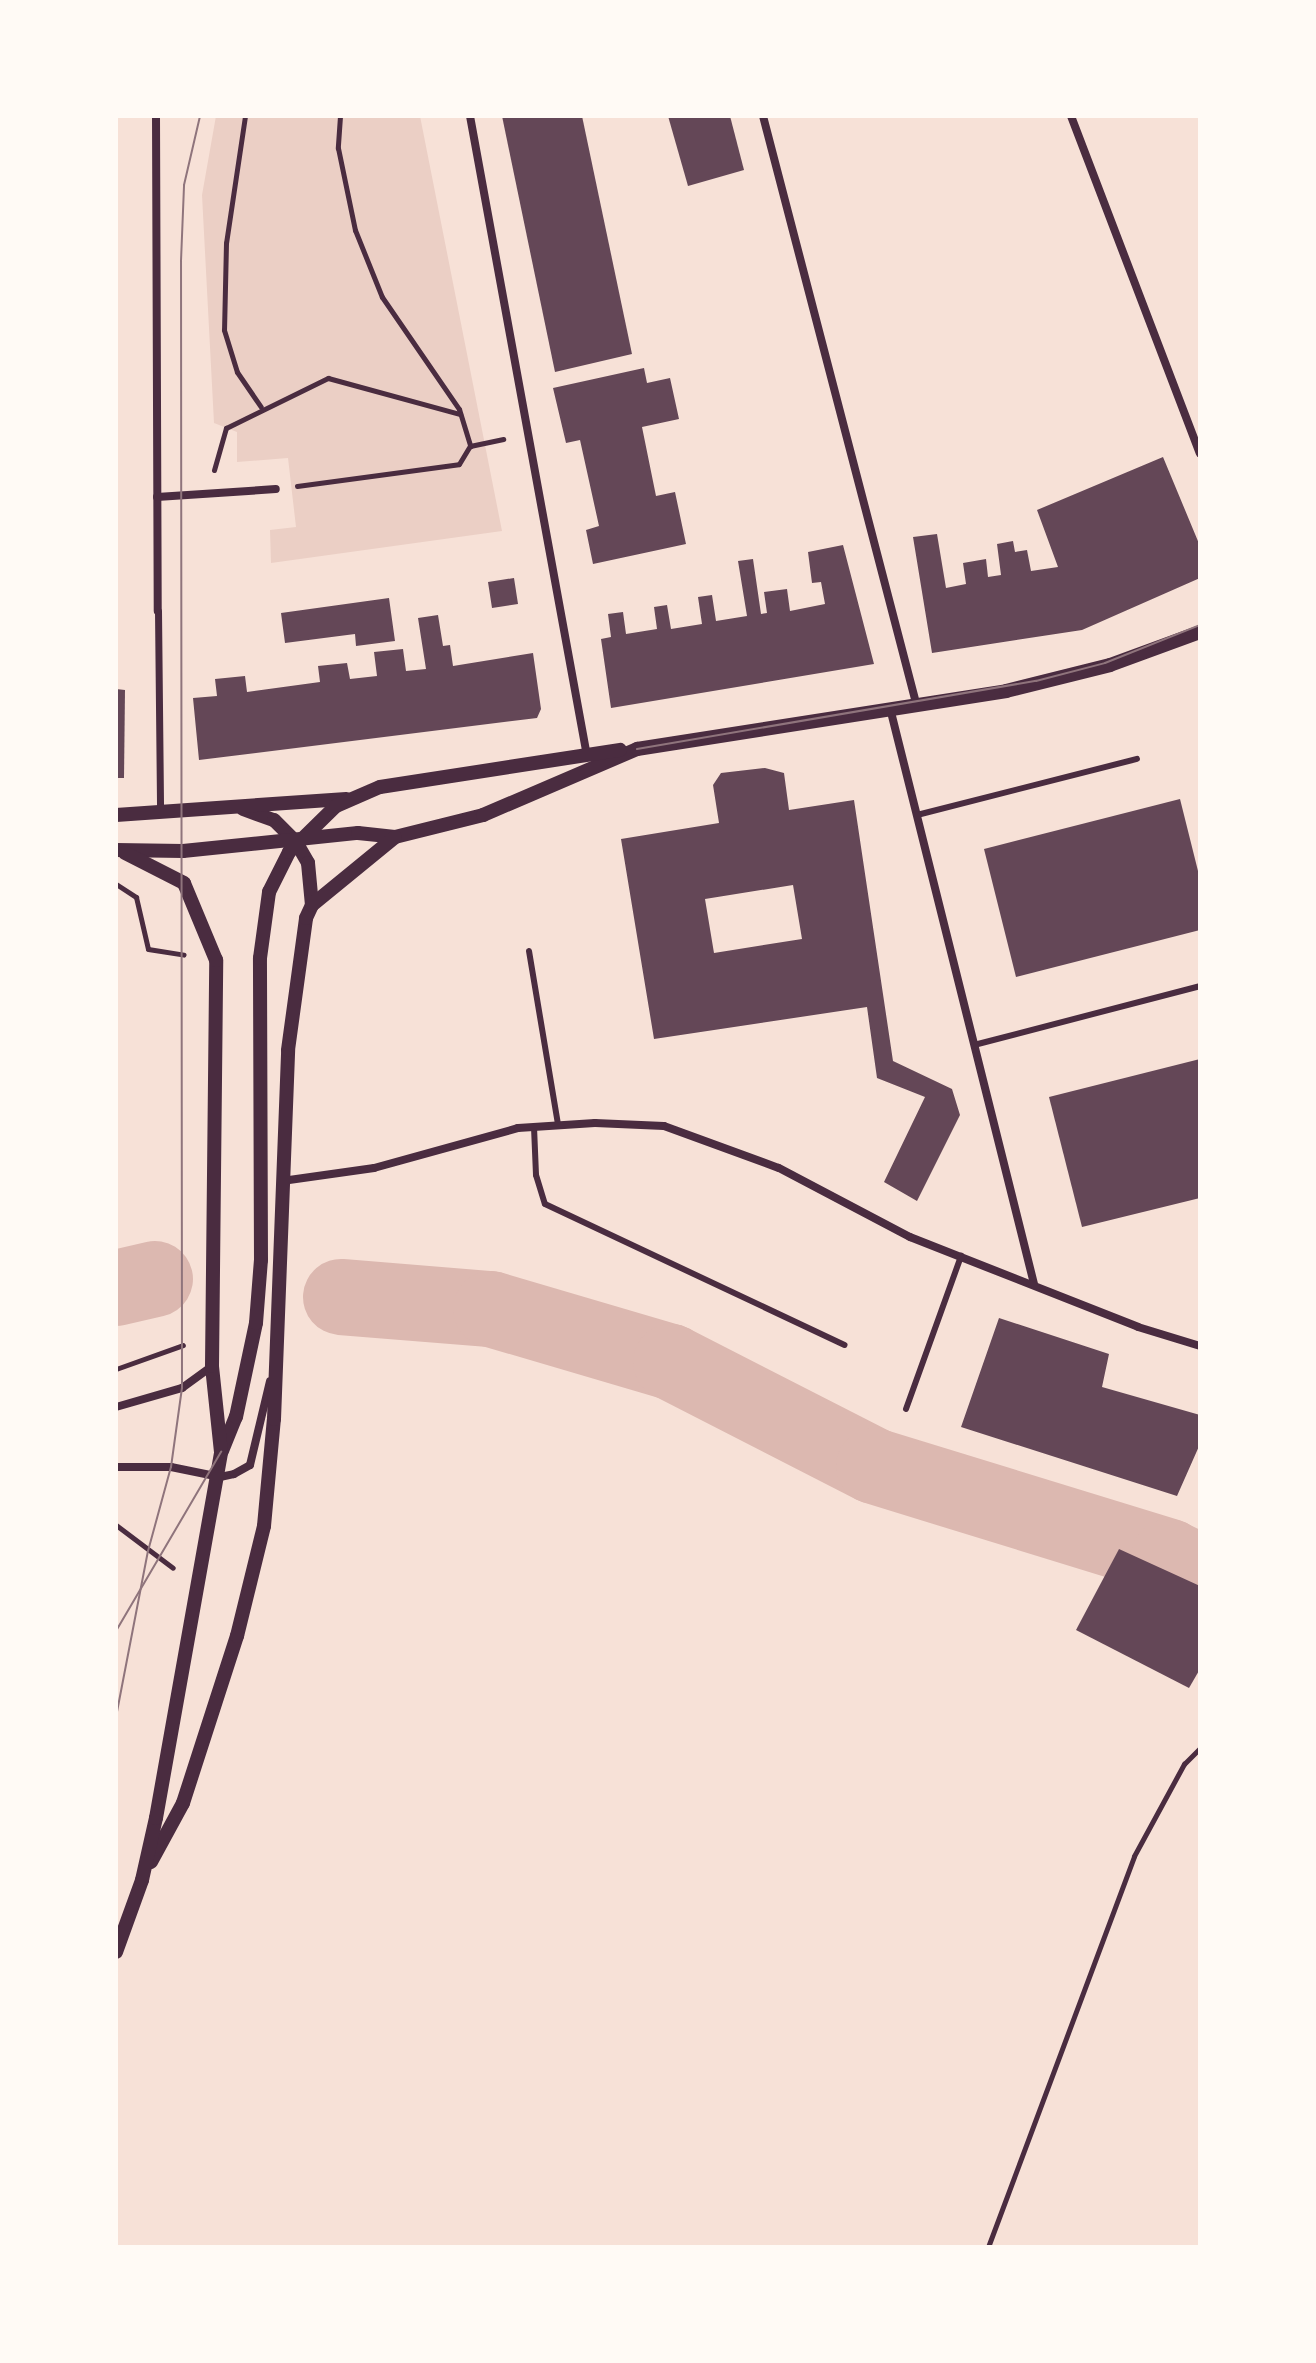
<!DOCTYPE html>
<style>
body{margin:0}
#map{position:relative;width:1316px;height:2363px;overflow:hidden;background:#f7e1d7;font-family:Inter,sans-serif}
div>[style]{position:absolute}
.green>*{inset:0;background:#ebcfc5}
.river>*{height:76px;margin:-38px;padding:0 38px;transform-origin:38px;border-radius:38px;background:#dcb8b0}
.building>*{inset:0;background:#644757}
.path>*{height:5px;margin:-2.5px;padding:0 2.5px;transform-origin:2.5px;border-radius:2.5px;background:#4a2c40}
.service>*{height:6px;margin:-3px;padding:0 3px;transform-origin:3px;border-radius:3px;background:#4a2c40}
.pedestrian>*{height:7px;margin:-3.5px;padding:0 3.5px;transform-origin:3.5px;border-radius:3.5px;background:#4a2c40}
.minor>*{height:8px;margin:-4px;padding:0 4px;transform-origin:4px;border-radius:4px;background:#4a2c40}
.tertiary>*{height:14px;margin:-7px;padding:0 7px;transform-origin:7px;border-radius:7px;background:#4a2c40}
.tram>*{height:2px;margin:-1px;padding:0 1px;transform-origin:1px;border-radius:1px;background:#8f747c}
span{translate:-50% -50%;white-space:nowrap;text-align:center;line-height:1.15;-webkit-text-stroke:7px #fffaf5;paint-order:stroke}
.frame{position:absolute;inset:0;border:118px solid #fffaf5;pointer-events:none}
</style>
<div id="map">
<div class="green">
<i style="clip-path:polygon(216px 116px,420px 116px,502px 531px,271px 563px,270px 530px,296px 527px,288px 458px,237px 462px,237px 432px,214px 423px,202px 195px)"></i>
</div>
<div class="river">
<i style="left:116px;top:1288px;width:40px;rotate:-13deg"></i>
<i style="left:341px;top:1297px;width:150px;rotate:4.6deg"></i>
<i style="left:491px;top:1309px;width:188px;rotate:16.4deg"></i>
<i style="left:671px;top:1362px;width:228px;rotate:27.1deg"></i>
<i style="left:874px;top:1466px;width:309px;rotate:17.1deg"></i>
<i style="left:1169px;top:1557px;width:34px;rotate:26deg"></i>
</div>
<div class="building">
<i style="clip-path:polygon(502px 116px,582px 116px,632px 354px,555px 372px)"></i>
<i style="clip-path:polygon(668px 116px,730px 116px,744px 170px,688px 186px)"></i>
<i style="clip-path:polygon(644px 368px,647px 383px,670px 378px,679px 419px,642px 427px,656px 496px,675px 492px,686px 544px,593px 564px,586px 530px,599px 526px,580px 440px,566px 443px,553px 388px)"></i>
<i style="clip-path:polygon(1163px 457px,1200px 546px,1200px 578px,1082px 630px,932px 653px,913px 537px,937px 534px,946px 588px,966px 584px,963px 563px,986px 559px,988px 577px,1001px 575px,997px 544px,1013px 541px,1015px 552px,1027px 550px,1031px 571px,1058px 567px,1037px 510px)"></i>
<i style="clip-path:polygon(843px 545px,874px 664px,611px 708px,601px 639px,611px 637px,608px 614px,623px 612px,626px 634px,657px 629px,654px 607px,667px 605px,671px 629px,702px 624px,698px 597px,712px 595px,716px 621px,747px 616px,738px 561px,753px 559px,761px 614px,767px 613px,764px 592px,787px 589px,790px 611px,825px 604px,821px 582px,812px 583px,808px 552px)"></i>
<i style="clip-path:polygon(514px 578px,518px 604px,492px 608px,488px 582px)"></i>
<i style="clip-path:polygon(389px 598px,395px 641px,356px 646px,355px 634px,285px 643px,281px 613px)"></i>
<i style="clip-path:polygon(438px 615px,443px 646px,450px 645px,453px 666px,533px 653px,541px 709px,537px 718px,199px 760px,193px 698px,217px 696px,215px 679px,245px 676px,247px 692px,320px 682px,318px 666px,347px 663px,350px 679px,377px 676px,374px 652px,403px 649px,406px 671px,426px 669px,418px 618px)"></i>
<i style="clip-path:polygon(116px 689px,125px 690px,124px 778px,116px 778px)"></i>
<i style="clip-path:polygon(evenodd,765px 768px,784px 773px,789px 810px,854px 800px,893px 1061px,952px 1089px,960px 1115px,917px 1201px,884px 1182px,925px 1097px,877px 1078px,867px 1007px,654px 1039px,621px 839px,719px 823px,713px 785px,721px 773px,765px 768px,793px 885px,802px 939px,714px 953px,705px 899px,793px 885px)"></i>
<i style="clip-path:polygon(1180px 799px,1200px 879px,1200px 930px,1016px 977px,984px 849px)"></i>
<i style="clip-path:polygon(1200px 1059px,1200px 1198px,1082px 1227px,1049px 1097px)"></i>
<i style="clip-path:polygon(999px 1318px,1109px 1354px,1102px 1387px,1200px 1415px,1200px 1444px,1177px 1496px,961px 1427px)"></i>
<i style="clip-path:polygon(1119px 1549px,1200px 1586px,1200px 1669px,1189px 1688px,1076px 1630px)"></i>
</div>
<div class="path">
<i style="left:245px;top:116px;width:128px;rotate:98.5deg"></i>
<i style="left:226px;top:243px;width:87px;rotate:91.3deg"></i>
<i style="left:224px;top:330px;width:44px;rotate:72.8deg"></i>
<i style="left:237px;top:372px;width:42px;rotate:55.6deg"></i>
<i style="left:340px;top:116px;width:32px;rotate:94deg"></i>
<i style="left:338px;top:148px;width:84px;rotate:78.3deg"></i>
<i style="left:355px;top:230px;width:72px;rotate:68.1deg"></i>
<i style="left:382px;top:297px;width:136px;rotate:55.5deg"></i>
<i style="left:459px;top:409px;width:39px;rotate:73deg"></i>
<i style="left:214px;top:470px;width:44px;rotate:-74.1deg"></i>
<i style="left:226px;top:428px;width:114px;rotate:-26.1deg"></i>
<i style="left:328px;top:378px;width:137px;rotate:15.3deg"></i>
<i style="left:297px;top:486px;width:163px;rotate:-7.7deg"></i>
<i style="left:459px;top:464px;width:21px;rotate:-59deg"></i>
<i style="left:470px;top:446px;width:34px;rotate:-12deg"></i>
<i style="left:116px;top:884px;width:24px;rotate:33deg"></i>
<i style="left:136px;top:897px;width:53px;rotate:77deg"></i>
<i style="left:148px;top:949px;width:36px;rotate:9deg"></i>
<i style="left:116px;top:1369px;width:71px;rotate:-19.7deg"></i>
<i style="left:116px;top:1525px;width:71px;rotate:37deg"></i>
<i style="left:988px;top:2247px;width:417px;rotate:-69.5deg"></i>
<i style="left:1134px;top:1856px;width:105px;rotate:-61.5deg"></i>
<i style="left:1184px;top:1764px;width:23px;rotate:-45deg"></i>
</div>
<div class="service">
<i style="left:917px;top:815px;width:227px;rotate:-14.3deg"></i>
<i style="left:529px;top:951px;width:176px;rotate:80.5deg"></i>
<i style="left:974px;top:1045px;width:234px;rotate:-14.6deg"></i>
<i style="left:534px;top:1127px;width:48px;rotate:87.6deg"></i>
<i style="left:536px;top:1175px;width:30px;rotate:73deg"></i>
<i style="left:545px;top:1204px;width:331px;rotate:25.2deg"></i>
<i style="left:906px;top:1409px;width:163px;rotate:-70.2deg"></i>
</div>
<div class="pedestrian">
<i style="left:158px;top:611px;width:199px;rotate:89.4deg"></i>
</div>
<div class="minor">
<i style="left:156px;top:116px;width:495px;rotate:89.8deg"></i>
<i style="left:470px;top:116px;width:651px;rotate:79.64deg"></i>
<i style="left:763px;top:116px;width:611px;rotate:75.39deg"></i>
<i style="left:1071px;top:116px;width:361px;rotate:69.1deg"></i>
<i style="left:157px;top:497px;width:119px;rotate:-3.8deg"></i>
<i style="left:891px;top:712px;width:590px;rotate:75.96deg"></i>
<i style="left:282px;top:1181px;width:93px;rotate:-8deg"></i>
<i style="left:374px;top:1168px;width:149px;rotate:-15.5deg"></i>
<i style="left:518px;top:1128px;width:77px;rotate:-3.7deg"></i>
<i style="left:595px;top:1123px;width:69px;rotate:2.5deg"></i>
<i style="left:664px;top:1126px;width:122px;rotate:20.1deg"></i>
<i style="left:779px;top:1168px;width:148px;rotate:27.8deg"></i>
<i style="left:910px;top:1237px;width:245px;rotate:21.5deg"></i>
<i style="left:1138px;top:1327px;width:65px;rotate:17deg"></i>
<i style="left:116px;top:1407px;width:69px;rotate:-16.1deg"></i>
<i style="left:182px;top:1388px;width:37px;rotate:-36deg"></i>
<i style="left:116px;top:1467px;width:55px"></i>
<i style="left:171px;top:1467px;width:50px;rotate:11.5deg"></i>
<i style="left:220px;top:1477px;width:14px;rotate:-12deg"></i>
<i style="left:234px;top:1474px;width:18px;rotate:-29deg"></i>
<i style="left:250px;top:1465px;width:86px;rotate:-76.6deg"></i>
</div>
<div class="tertiary">
<i style="left:243px;top:809px;width:33px;rotate:20deg"></i>
<i style="left:274px;top:820px;width:31px;rotate:45deg"></i>
<i style="left:296px;top:842px;width:24px;rotate:60deg"></i>
<i style="left:308px;top:863px;width:42px;rotate:84.6deg"></i>
<i style="left:116px;top:815px;width:231px;rotate:-4deg"></i>
<i style="left:116px;top:850px;width:67px;rotate:0.9deg"></i>
<i style="left:183px;top:851px;width:176px;rotate:-5.9deg"></i>
<i style="left:358px;top:833px;width:37px;rotate:6deg"></i>
<i style="left:395px;top:837px;width:91px;rotate:-14deg"></i>
<i style="left:483px;top:815px;width:168px;rotate:-23.2deg"></i>
<i style="left:637px;top:749px;width:374px;rotate:-8.9deg"></i>
<i style="left:1006px;top:691px;width:107px;rotate:-14deg"></i>
<i style="left:1110px;top:665px;width:96px;rotate:-20.1deg"></i>
<i style="left:222px;top:1451px;width:37px;rotate:-68deg"></i>
<i style="left:236px;top:1417px;width:96px;rotate:-78deg"></i>
<i style="left:256px;top:1323px;width:63px;rotate:-85.5deg"></i>
<i style="left:261px;top:1260px;width:302px;rotate:-90.2deg"></i>
<i style="left:260px;top:958px;width:67px;rotate:-82.2deg"></i>
<i style="left:269px;top:892px;width:45px;rotate:-63.4deg"></i>
<i style="left:289px;top:852px;width:66px;rotate:-44.4deg"></i>
<i style="left:336px;top:806px;width:48px;rotate:-23.4deg"></i>
<i style="left:380px;top:787px;width:243px;rotate:-8.8deg"></i>
<i style="left:151px;top:1862px;width:67px;rotate:-61.5deg"></i>
<i style="left:183px;top:1803px;width:176px;rotate:-72.1deg"></i>
<i style="left:237px;top:1636px;width:113px;rotate:-76.2deg"></i>
<i style="left:264px;top:1526px;width:107px;rotate:-84.7deg"></i>
<i style="left:274px;top:1419px;width:369px;rotate:-87.8deg"></i>
<i style="left:288px;top:1050px;width:133px;rotate:-82.2deg"></i>
<i style="left:306px;top:918px;width:14px;rotate:-65deg"></i>
<i style="left:312px;top:905px;width:107px;rotate:-39.3deg"></i>
<i style="left:116px;top:1952px;width:77px;rotate:-70.1deg"></i>
<i style="left:142px;top:1880px;width:64px;rotate:-77.3deg"></i>
<i style="left:156px;top:1818px;width:372px;rotate:-79.9deg"></i>
<i style="left:221px;top:1452px;width:86px;rotate:-96deg"></i>
<i style="left:212px;top:1366px;width:406px;rotate:-89.4deg"></i>
<i style="left:216px;top:960px;width:83px;rotate:-112.6deg"></i>
<i style="left:184px;top:883px;width:66px;rotate:-153deg"></i>
</div>
<div class="tram">
<i style="left:637px;top:749px;width:405px;rotate:-9.7deg"></i>
<i style="left:1036px;top:681px;width:71px;rotate:-14.6deg"></i>
<i style="left:1105px;top:663px;width:102px;rotate:-21.8deg"></i>
<i style="left:116px;top:1631px;width:208px;rotate:-59.6deg"></i>
<i style="left:116px;top:1717px;width:169px;rotate:-79.1deg"></i>
<i style="left:148px;top:1551px;width:87px;rotate:-74.7deg"></i>
<i style="left:171px;top:1467px;width:80px;rotate:-82.1deg"></i>
<i style="left:182px;top:1388px;width:1127px;rotate:-90.05deg"></i>
<i style="left:181px;top:261px;width:76px;rotate:-87.7deg"></i>
<i style="left:184px;top:185px;width:71px;rotate:-76.9deg"></i>
</div>
<div class="frame"></div>
</div>
